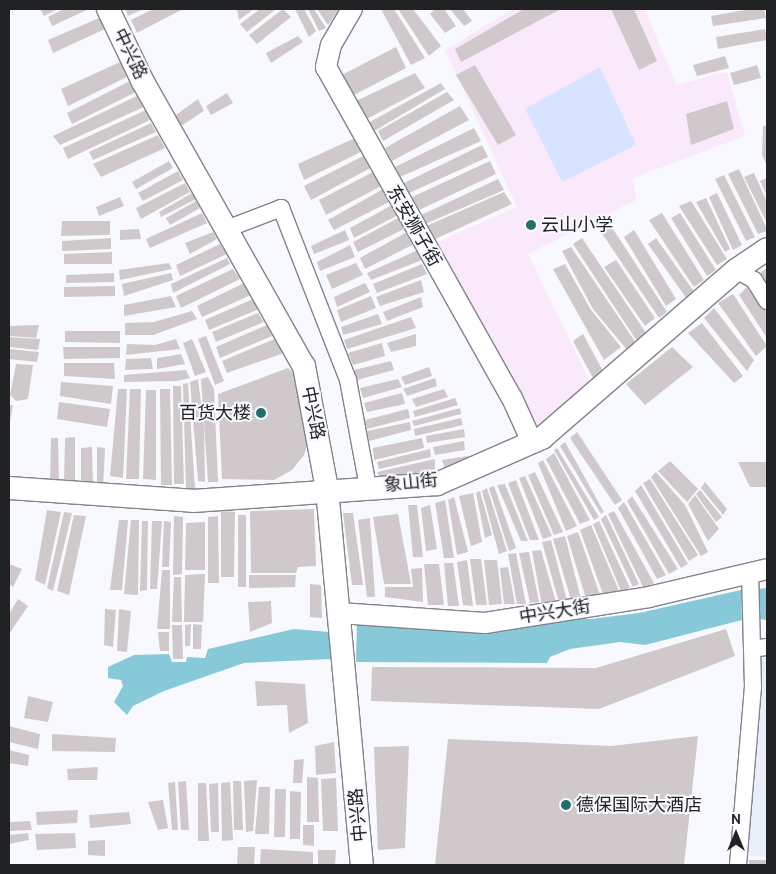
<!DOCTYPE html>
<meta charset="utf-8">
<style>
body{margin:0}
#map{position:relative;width:776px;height:874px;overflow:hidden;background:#f7f9ff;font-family:Cabin,"Noto Sans SC",sans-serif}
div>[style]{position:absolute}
.built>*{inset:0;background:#e8eefa}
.education>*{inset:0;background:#fae9fb}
.green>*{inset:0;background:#d8e4ff}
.water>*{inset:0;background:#87c9d9}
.river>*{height:32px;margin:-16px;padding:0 16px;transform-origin:16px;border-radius:16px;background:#87c9d9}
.building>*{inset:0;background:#d0c9cc}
.roads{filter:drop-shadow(1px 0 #828489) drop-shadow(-1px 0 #828489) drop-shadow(0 1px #828489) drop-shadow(0 -1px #828489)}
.minor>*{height:16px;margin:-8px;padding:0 8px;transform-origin:8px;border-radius:8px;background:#fff}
.tertiary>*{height:20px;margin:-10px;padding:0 10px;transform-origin:10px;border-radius:10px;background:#fff}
.secondary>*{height:22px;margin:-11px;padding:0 11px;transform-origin:11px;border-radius:11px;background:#fff}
.dots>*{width:14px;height:14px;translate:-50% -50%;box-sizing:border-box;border:2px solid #f7f9ff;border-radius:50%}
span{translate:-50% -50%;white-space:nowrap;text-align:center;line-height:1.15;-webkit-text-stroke:4px #f7f9ff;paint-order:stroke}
.street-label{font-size:18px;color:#212224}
.poi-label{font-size:18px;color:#212224}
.left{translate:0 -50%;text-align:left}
.right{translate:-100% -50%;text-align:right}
.frame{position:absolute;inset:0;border:10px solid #212224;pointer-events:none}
.north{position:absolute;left:711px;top:809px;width:50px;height:50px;-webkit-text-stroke:4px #f7f9ff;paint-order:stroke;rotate:0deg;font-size:14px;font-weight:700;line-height:20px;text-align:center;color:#212224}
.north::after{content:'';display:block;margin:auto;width:18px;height:22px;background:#212224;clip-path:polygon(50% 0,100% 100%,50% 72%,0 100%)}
</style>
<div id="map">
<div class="built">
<i style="clip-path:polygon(767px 647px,767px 857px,739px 855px,752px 649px)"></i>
</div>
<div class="education">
<i style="clip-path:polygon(513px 9px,645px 9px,676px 85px,727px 72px,745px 136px,633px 178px,636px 200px,528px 254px,595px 392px,542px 438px,433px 244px,517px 207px,445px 50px)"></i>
</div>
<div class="green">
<i style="clip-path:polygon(600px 67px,636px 145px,562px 182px,525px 109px)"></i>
</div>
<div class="water">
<i style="clip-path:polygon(741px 590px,742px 620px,645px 645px,620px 642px,570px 649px,550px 657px,547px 663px,356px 662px,357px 622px,591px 619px,639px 613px)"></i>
<i style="clip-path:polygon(294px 629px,330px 632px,331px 659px,244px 663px,164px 691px,133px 706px,127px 715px,114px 702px,123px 686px,121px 680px,108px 678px,108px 667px,134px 655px,169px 654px,172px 662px,186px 662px,187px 657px,205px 658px,208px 649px)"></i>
</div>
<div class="river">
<i style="left:766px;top:604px;width:1px"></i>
</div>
<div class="building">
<i style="clip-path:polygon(40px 9px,58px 9px,44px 16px)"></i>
<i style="clip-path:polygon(64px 9px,89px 9px,52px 26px,48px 17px)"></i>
<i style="clip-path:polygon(125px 9px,143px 9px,128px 16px)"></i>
<i style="clip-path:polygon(153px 9px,183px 9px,137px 33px,131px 20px)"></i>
<i style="clip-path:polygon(237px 9px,254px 9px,239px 20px)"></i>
<i style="clip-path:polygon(260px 9px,276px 9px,247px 32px,240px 24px)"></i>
<i style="clip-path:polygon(283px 9px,291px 17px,257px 44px,249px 35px)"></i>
<i style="clip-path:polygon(295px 9px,304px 9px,316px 31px,309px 37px)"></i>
<i style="clip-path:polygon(308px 9px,314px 9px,326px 28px,319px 31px)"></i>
<i style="clip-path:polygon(317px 9px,339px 9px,328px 25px)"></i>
<i style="clip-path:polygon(381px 9px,394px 9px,425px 58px,411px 65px)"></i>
<i style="clip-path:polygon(398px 9px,413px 9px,441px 46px,429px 56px)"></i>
<i style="clip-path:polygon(435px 9px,444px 9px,456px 26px,445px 33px,430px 14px)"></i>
<i style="clip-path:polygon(450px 9px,463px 9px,472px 21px,464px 26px)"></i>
<i style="clip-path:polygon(524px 9px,561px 9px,461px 62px,455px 49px)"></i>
<i style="clip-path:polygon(611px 9px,634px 9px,657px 61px,639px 70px)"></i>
<i style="clip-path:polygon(750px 9px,764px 9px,766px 18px,713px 26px,711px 16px)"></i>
<i style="clip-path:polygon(99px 18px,105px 29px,53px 53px,48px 40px)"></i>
<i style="clip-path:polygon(765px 29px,767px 40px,718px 49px,716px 37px)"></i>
<i style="clip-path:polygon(298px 36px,303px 42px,271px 63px,266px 53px)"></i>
<i style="clip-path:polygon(396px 47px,406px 68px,350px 97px,340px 76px)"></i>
<i style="clip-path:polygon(725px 56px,729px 68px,697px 76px,693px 65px)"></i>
<i style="clip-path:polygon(120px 62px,129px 76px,68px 106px,61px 89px)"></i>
<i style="clip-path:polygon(475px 65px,516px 135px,498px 145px,456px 75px)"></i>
<i style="clip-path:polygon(757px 65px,761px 78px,734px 85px,730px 73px)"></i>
<i style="clip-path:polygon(415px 73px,425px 88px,365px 120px,356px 101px)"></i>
<i style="clip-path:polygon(130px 81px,136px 92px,72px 124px,67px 113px)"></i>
<i style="clip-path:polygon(441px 83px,445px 89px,371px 133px,366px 124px)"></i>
<i style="clip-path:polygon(447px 92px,454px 100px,383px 141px,378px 131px)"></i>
<i style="clip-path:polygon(227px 93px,233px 103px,211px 115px,206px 106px)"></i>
<i style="clip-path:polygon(139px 95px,146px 106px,60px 145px,53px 136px)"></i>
<i style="clip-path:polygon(198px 99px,204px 111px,178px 128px,173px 117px)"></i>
<i style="clip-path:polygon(727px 101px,734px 129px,691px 145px,686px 114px)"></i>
<i style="clip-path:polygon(460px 106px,469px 120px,392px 161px,385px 148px)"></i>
<i style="clip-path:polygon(146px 110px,150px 120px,68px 159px,63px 148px)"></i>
<i style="clip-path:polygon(151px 123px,156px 132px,93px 160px,89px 152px)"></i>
<i style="clip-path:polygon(763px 126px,767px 126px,767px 166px,762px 155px)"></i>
<i style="clip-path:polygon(474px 128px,481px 141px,400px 177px,395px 167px)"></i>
<i style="clip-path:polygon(158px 135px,165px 148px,101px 177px,93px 164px)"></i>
<i style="clip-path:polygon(355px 138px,365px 150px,304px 180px,298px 164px)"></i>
<i style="clip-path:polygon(482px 145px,488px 157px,407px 194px,402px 184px)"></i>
<i style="clip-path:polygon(367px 154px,374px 166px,311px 200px,304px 186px)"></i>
<i style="clip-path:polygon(169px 161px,173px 168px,136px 189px,132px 182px)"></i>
<i style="clip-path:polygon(490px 161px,496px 174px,419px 210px,412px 197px)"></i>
<i style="clip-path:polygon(739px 169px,767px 229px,767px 231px,758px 234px,728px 174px)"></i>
<i style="clip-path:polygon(178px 171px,183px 180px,143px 201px,138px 193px)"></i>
<i style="clip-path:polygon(375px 171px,383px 185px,326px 215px,319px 200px)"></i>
<i style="clip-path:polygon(754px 173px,767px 202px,767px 223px,744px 177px)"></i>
<i style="clip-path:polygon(724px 175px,755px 237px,746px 241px,715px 179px)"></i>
<i style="clip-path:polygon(767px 178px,767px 196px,760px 181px)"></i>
<i style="clip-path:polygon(498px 179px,504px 190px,423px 225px,419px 216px)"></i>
<i style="clip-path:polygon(185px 183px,190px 192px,141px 219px,136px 208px)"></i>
<i style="clip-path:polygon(385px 188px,393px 200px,334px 230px,328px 220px)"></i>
<i style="clip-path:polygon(504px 192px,512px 204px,431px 241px,424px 227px)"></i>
<i style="clip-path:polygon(192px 193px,196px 199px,161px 217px,159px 212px)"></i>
<i style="clip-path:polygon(717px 193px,742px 245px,733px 250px,709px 197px)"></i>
<i style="clip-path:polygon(120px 197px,124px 206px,99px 216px,96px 207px)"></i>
<i style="clip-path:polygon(706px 198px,730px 249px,725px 252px,696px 202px)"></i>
<i style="clip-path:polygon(196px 201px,200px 208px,170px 225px,166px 218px)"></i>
<i style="clip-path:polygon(691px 201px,727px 259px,717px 265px,679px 206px)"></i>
<i style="clip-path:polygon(394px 204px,400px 214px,354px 238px,350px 228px)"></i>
<i style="clip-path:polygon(202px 213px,207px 223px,150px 248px,146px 239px)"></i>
<i style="clip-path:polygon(662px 213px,704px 280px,694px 287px,649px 220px)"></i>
<i style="clip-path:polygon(680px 213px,716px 270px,707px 276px,671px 218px)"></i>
<i style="clip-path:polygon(400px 217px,406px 228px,358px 252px,353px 242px)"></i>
<i style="clip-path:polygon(62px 221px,110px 221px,110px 235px,61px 236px)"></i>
<i style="clip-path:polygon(611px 226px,667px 312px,659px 318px,601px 232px)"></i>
<i style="clip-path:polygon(139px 229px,141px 239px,120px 240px,120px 230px)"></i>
<i style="clip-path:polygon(345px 230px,349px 240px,314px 254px,311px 246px)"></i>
<i style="clip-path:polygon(634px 230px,676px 299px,666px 306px,624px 237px)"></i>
<i style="clip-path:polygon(213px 232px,217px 239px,190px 254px,185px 243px)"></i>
<i style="clip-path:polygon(407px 232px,414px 244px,365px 269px,360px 258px)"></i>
<i style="clip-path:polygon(111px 238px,111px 249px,62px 251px,62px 241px)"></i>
<i style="clip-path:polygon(582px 238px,646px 333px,637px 341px,573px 244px)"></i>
<i style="clip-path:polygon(656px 238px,695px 293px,687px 299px,648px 244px)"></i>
<i style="clip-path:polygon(220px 244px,227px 254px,180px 276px,176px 265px)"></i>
<i style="clip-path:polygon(350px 245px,355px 257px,320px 271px,317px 262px)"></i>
<i style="clip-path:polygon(571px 247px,636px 343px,628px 351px,593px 309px,562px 251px)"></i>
<i style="clip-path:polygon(418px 250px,422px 260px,371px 280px,367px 273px)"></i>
<i style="clip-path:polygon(112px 252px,112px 264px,64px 264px,64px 254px)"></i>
<i style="clip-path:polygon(227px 258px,230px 264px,173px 293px,171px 284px)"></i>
<i style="clip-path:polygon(616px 260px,655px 318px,645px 326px,604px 267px)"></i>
<i style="clip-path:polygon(169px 263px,172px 269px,120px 280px,119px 270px)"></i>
<i style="clip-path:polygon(356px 263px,363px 275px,332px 289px,326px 275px)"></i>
<i style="clip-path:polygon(422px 264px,427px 274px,377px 293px,373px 284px)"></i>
<i style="clip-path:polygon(565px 264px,591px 310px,621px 347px,604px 360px,553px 269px)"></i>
<i style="clip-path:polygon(767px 268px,767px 286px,760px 273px)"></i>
<i style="clip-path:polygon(233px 269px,240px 279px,181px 308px,176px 296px)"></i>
<i style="clip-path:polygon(114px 273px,114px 282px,66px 283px,66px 275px)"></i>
<i style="clip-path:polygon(171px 273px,173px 280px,124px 296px,122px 284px)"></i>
<i style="clip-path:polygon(421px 280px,424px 292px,380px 306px,376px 297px)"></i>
<i style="clip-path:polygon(244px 283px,253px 294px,202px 317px,197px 306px)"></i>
<i style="clip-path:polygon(365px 283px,370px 292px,337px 307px,334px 297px)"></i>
<i style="clip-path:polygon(115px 286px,115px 296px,64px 297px,64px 287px)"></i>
<i style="clip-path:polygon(747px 287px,767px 313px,767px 338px,739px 295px)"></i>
<i style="clip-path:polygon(733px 294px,767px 346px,756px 356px,718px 303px)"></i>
<i style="clip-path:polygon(171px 296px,176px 307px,124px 316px,124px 305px)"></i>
<i style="clip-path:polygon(371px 296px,376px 308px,341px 322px,337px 310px)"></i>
<i style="clip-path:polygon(421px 297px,423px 307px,387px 321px,383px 312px)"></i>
<i style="clip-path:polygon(253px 299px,259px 309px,209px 330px,205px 320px)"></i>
<i style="clip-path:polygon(714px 308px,754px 360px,747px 371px,704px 318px)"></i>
<i style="clip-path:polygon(192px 311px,197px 319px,153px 335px,125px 335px,125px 323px,154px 322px)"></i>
<i style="clip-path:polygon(258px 313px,264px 322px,216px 342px,212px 332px)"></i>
<i style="clip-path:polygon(378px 314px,382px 324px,343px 335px,341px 327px)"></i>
<i style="clip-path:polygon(411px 317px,416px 328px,347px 349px,344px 340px)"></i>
<i style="clip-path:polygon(702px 323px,743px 376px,734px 383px,688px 333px)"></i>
<i style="clip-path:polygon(39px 325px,36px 338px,9px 336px,9px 326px)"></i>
<i style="clip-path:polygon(267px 325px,272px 336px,220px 358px,216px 347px)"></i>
<i style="clip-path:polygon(65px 331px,120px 331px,120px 343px,65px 342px)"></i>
<i style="clip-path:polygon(416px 334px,416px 346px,391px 352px,387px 343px)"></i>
<i style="clip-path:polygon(583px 334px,604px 373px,594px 380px,573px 341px)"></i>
<i style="clip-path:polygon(206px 336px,224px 381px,215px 385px,198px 339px)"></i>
<i style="clip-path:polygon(9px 337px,40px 339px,38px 350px,9px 347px)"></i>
<i style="clip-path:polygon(277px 338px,284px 353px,227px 373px,222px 361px)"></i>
<i style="clip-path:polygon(176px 339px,180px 349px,126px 355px,127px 344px,155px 345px)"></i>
<i style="clip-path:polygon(192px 339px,206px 372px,195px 376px,183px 343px)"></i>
<i style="clip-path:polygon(382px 343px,385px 356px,353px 365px,348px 353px)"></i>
<i style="clip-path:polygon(63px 347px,120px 347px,120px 358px,64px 359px)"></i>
<i style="clip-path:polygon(672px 347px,693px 367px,645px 405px,626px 384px)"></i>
<i style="clip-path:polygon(9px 349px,39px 352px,37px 362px,9px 359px)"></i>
<i style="clip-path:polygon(181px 354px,185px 364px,157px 369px,157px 358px)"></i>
<i style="clip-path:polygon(151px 358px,153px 369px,125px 370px,126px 359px)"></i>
<i style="clip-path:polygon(391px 361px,394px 370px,357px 380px,354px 370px)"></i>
<i style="clip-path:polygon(64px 363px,114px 363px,115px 379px,64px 376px)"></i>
<i style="clip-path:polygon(16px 364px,33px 365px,28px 399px,16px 401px,10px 395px)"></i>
<i style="clip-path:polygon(429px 367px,432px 376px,405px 385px,401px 377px)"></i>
<i style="clip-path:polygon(288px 368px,297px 376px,308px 442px,304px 455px,292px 470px,274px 480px,222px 479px,218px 394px)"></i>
<i style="clip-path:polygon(186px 370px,190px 378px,177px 381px,124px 382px,124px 375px)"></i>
<i style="clip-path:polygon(208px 377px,214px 389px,218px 482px,208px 482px,201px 379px)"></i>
<i style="clip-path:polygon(435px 378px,437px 386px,407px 396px,403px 389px)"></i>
<i style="clip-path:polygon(198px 379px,204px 426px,205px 482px,198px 481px,190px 382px)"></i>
<i style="clip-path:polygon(398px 379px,402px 387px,363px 398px,360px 388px)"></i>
<i style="clip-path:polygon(61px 382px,113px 386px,111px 404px,60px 396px)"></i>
<i style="clip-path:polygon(188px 383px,195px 489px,186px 490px,183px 384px)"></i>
<i style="clip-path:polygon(173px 386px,181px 386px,184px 484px,174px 484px)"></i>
<i style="clip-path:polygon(118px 389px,127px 389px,123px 478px,110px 476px)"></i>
<i style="clip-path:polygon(130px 389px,141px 389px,139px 479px,126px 479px)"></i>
<i style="clip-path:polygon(160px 389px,170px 389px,172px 485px,161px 485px)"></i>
<i style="clip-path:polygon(444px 389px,448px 397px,416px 407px,412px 399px)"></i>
<i style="clip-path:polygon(146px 390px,156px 390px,156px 480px,143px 479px)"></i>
<i style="clip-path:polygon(402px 393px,405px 404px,367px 412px,364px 403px)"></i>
<i style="clip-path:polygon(455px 398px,458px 405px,415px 417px,413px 411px)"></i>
<i style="clip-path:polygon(59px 402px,110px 409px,107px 427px,57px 419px)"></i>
<i style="clip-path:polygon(9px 405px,13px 405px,9px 427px)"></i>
<i style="clip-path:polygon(460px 408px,461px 414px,414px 426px,412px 421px)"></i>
<i style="clip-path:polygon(408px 409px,410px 418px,367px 429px,365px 420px)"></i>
<i style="clip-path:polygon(461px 418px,463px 425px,415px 436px,414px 429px)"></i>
<i style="clip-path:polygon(410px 422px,411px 430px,369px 441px,367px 431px)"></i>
<i style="clip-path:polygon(464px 429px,465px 437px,427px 443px,426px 436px)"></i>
<i style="clip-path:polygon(577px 432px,622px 500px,615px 505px,570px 438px)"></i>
<i style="clip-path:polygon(75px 437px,75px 484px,64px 484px,65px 438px)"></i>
<i style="clip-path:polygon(51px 438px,58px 438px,59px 484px,50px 484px)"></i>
<i style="clip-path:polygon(422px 438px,424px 448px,374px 460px,373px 448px)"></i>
<i style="clip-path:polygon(464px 441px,465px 450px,435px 455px,433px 447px)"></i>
<i style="clip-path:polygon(565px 442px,604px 512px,601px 514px,560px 446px)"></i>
<i style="clip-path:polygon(92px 447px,93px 488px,81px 488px,81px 448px)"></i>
<i style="clip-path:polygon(97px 447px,105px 448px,103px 488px,97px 488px)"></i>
<i style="clip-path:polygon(557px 448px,599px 517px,594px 520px,554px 450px)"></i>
<i style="clip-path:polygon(430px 449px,431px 457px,379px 469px,377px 462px)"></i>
<i style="clip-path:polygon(554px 453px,590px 520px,580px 524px,546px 459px)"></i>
<i style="clip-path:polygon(468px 456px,470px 464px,445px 469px,442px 460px)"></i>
<i style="clip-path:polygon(435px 459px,435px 469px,381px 481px,377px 472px)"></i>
<i style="clip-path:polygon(543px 460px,577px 526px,566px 531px,538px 463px)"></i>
<i style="clip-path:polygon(670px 461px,698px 489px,687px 502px,658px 471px)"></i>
<i style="clip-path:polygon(738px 462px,767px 462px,767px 487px,750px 487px)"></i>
<i style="clip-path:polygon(535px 472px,563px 532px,554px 535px,528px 475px)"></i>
<i style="clip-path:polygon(656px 472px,685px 505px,708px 552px,701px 556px,651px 477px)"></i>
<i style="clip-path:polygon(525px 476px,552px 536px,543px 539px,519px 478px)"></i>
<i style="clip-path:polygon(650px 479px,698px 555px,689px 561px,643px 483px)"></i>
<i style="clip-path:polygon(516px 480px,539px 540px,530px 540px,508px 483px)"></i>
<i style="clip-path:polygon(705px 482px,727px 509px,723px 515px,701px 488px)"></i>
<i style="clip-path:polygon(505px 484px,528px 541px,521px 541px,497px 485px)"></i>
<i style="clip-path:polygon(641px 485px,688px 564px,681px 568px,635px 491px)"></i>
<i style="clip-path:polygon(494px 486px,516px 548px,509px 551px,489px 488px)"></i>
<i style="clip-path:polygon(487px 488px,507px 551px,499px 554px,482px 491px)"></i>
<i style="clip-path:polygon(700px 490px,722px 517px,716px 522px,696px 494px)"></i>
<i style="clip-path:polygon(480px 491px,492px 535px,485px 538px,476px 493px)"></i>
<i style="clip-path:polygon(473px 493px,482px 542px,471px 546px,459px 496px)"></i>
<i style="clip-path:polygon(695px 495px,719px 529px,708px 541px,688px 504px)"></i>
<i style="clip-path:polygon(632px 496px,678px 569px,669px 574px,627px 501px)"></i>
<i style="clip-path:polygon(454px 497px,468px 552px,457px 555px,448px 500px)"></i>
<i style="clip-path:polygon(445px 500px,454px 558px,444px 558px,435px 503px)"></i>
<i style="clip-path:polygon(624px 502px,666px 575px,657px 579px,618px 508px)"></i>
<i style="clip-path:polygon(408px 505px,417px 505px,423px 557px,413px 557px)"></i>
<i style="clip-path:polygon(430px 505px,437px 549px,426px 551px,421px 508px)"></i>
<i style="clip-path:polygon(314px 509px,316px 566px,298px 567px,296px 573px,251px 573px,250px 511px)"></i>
<i style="clip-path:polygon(47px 510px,61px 512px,45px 585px,35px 580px)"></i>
<i style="clip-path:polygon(221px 511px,235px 512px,234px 577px,221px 577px)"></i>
<i style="clip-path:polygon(614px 511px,654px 583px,644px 589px,608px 514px)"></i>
<i style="clip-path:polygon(64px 512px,72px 513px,53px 591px,47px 588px)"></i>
<i style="clip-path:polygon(343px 513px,353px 513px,363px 585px,352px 585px)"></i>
<i style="clip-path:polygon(398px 514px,411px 584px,384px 584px,373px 517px)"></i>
<i style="clip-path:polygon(74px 515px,86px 516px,69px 595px,57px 591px)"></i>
<i style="clip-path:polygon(238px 515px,246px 515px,246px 587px,238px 587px)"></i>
<i style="clip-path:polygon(606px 515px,639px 584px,633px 587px,601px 519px)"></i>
<i style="clip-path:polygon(174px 516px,183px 517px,182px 574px,173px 575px)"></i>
<i style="clip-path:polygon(218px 516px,219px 583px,208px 583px,208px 517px)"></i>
<i style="clip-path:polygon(370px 518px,375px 597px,367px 597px,358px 520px)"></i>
<i style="clip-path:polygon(119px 520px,128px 520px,122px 590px,110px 590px)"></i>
<i style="clip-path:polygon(131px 520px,139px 520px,138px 595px,124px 594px)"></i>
<i style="clip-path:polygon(142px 521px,148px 521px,147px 590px,140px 591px)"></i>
<i style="clip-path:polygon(152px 521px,162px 521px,157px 589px,150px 589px)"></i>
<i style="clip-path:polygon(164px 521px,171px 522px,169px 567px,162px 567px)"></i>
<i style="clip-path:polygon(599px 521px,630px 588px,621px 591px,593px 524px)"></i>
<i style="clip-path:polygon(205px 522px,205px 570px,185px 570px,186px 523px)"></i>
<i style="clip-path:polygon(591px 525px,619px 591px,604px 597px,580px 530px)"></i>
<i style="clip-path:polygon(578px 532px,601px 598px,587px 602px,567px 536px)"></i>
<i style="clip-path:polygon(565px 536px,582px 603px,572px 603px,553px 539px)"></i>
<i style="clip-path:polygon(551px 540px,568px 604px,560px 606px,542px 542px)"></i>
<i style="clip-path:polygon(541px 550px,557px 606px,542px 606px,532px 551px)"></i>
<i style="clip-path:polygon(529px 552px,539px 602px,530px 603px,519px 553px)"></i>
<i style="clip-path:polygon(516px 553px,526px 604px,517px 604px,508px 554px)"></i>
<i style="clip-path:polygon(470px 559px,481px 559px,487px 605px,476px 605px)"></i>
<i style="clip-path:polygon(467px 560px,473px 606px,463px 605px,457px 562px)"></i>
<i style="clip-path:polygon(484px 560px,497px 560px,502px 604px,489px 605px)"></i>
<i style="clip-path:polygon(444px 563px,453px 563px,459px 606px,448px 606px)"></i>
<i style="clip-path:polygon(9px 564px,22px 569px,13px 587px,9px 584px)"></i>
<i style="clip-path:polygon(424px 564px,439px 564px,444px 605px,428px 605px)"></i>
<i style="clip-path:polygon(508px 567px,515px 604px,504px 604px,500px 568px)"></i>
<i style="clip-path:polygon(422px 568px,423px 602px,385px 597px,385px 587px,413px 587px,411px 569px)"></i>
<i style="clip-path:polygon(162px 570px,170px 570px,170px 629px,157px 629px)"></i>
<i style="clip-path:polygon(205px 574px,203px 622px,184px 622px,185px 575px)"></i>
<i style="clip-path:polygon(249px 575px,296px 575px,295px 587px,249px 588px)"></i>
<i style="clip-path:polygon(174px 577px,181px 577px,182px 622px,172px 622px)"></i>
<i style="clip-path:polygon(310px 584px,321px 585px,322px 618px,310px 617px)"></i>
<i style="clip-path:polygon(18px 599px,28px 606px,9px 634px,9px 614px)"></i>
<i style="clip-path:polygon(271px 601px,272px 623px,250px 632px,248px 602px)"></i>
<i style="clip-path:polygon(105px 609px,116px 610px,113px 647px,104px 645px)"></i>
<i style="clip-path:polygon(119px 609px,131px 611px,127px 652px,117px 651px)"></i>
<i style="clip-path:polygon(191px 624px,190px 646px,185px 646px,185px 625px)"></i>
<i style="clip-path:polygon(193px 624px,202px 625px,201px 649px,193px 649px)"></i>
<i style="clip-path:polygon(172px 625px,182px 625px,183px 659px,173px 659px)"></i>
<i style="clip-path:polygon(726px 629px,735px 656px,599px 709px,371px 701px,372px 667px,596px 668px)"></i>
<i style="clip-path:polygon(158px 632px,169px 632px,169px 651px,160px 651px)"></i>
<i style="clip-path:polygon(255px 681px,305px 684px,308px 723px,289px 733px,287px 705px,257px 706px)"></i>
<i style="clip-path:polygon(28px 696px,53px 702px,48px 722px,24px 718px)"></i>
<i style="clip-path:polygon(9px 726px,40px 734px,38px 749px,9px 742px)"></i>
<i style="clip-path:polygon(52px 734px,116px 738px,115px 752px,52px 751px)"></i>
<i style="clip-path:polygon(698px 736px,684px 865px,435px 865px,448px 739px,611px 746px)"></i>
<i style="clip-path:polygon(334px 742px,336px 773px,316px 775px,315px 746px)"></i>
<i style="clip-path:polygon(409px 746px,405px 848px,378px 850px,374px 747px)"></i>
<i style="clip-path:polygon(9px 750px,29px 755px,28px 766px,9px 763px)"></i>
<i style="clip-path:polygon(304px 759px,302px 783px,293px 783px,294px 760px)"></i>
<i style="clip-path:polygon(98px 767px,97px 780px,68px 780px,67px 769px)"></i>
<i style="clip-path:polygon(307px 777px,318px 778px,319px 822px,307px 822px)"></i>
<i style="clip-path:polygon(336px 778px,338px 831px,323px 831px,321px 779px)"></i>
<i style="clip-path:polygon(257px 780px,253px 831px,246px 832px,244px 781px)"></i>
<i style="clip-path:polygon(186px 781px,189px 830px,181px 830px,178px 782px)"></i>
<i style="clip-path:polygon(233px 781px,241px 781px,243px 830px,234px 830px)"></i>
<i style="clip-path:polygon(175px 782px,178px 830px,172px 830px,168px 783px)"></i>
<i style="clip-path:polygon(230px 782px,233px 840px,222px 841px,221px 783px)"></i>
<i style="clip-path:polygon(198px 783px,206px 783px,209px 841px,198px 841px)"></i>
<i style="clip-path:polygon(218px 783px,219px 832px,211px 832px,209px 784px)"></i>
<i style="clip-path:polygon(259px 787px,270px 787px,269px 834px,255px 834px)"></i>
<i style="clip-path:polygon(275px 789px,286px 789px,285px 837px,274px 837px)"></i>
<i style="clip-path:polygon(290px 791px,301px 792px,300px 839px,290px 839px)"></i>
<i style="clip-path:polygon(163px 800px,168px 828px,158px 830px,148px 802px)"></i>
<i style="clip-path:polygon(78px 810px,77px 823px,37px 825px,36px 812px)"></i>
<i style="clip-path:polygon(129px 812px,131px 824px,90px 828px,89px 815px)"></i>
<i style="clip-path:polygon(30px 821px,32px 830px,9px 831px,9px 822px)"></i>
<i style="clip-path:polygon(303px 825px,314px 825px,314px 846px,303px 845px)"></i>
<i style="clip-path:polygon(28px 833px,29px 840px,9px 844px,9px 835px)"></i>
<i style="clip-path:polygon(75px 833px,76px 848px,37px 850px,35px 834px)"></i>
<i style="clip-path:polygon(105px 840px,105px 856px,88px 855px,88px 841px)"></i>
<i style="clip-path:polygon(238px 847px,255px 847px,254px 865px,237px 865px)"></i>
<i style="clip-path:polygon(261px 849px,313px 852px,313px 865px,260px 865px)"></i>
<i style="clip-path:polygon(318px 850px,336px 850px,335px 865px,318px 865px)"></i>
<i style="clip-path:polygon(749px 860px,767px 860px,767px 865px,749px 865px)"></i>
</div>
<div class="roads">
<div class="minor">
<i style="left:229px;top:228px;width:56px;rotate:-21deg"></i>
<i style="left:281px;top:208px;width:185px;rotate:68.7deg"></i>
<i style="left:348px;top:380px;width:109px;rotate:79.4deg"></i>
<i style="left:736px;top:270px;width:21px;rotate:29deg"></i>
<i style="left:754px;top:280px;width:25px;rotate:58deg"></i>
<i style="left:752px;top:649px;width:15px;rotate:-8deg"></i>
<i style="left:738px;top:865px;width:179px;rotate:-85.2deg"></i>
<i style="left:753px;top:687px;width:114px;rotate:-91.5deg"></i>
</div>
<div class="tertiary">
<i style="left:352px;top:9px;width:42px;rotate:120.3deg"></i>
<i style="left:331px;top:45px;width:23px;rotate:103deg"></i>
<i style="left:326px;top:67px;width:380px;rotate:60.7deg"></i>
<i style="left:512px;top:398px;width:48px;rotate:65.6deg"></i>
<i style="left:339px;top:613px;width:146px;rotate:3.9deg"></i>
<i style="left:485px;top:623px;width:166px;rotate:-9deg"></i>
<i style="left:649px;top:597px;width:121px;rotate:-13.3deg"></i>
</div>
<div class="secondary">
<i style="left:108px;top:9px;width:81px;rotate:64.4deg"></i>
<i style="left:143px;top:82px;width:326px;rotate:60.5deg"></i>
<i style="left:304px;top:366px;width:125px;rotate:79.4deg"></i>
<i style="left:327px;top:489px;width:378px;rotate:84.7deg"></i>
<i style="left:9px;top:488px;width:184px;rotate:4deg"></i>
<i style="left:193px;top:501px;width:245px;rotate:-4deg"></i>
<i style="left:437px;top:484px;width:115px;rotate:-23.7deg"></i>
<i style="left:542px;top:438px;width:257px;rotate:-40.9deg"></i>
<i style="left:736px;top:270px;width:37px;rotate:-34deg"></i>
</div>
</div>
<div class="dots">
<i style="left:531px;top:225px;background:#246e6a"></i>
<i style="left:261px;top:413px;background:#246e6a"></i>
<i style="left:566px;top:805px;background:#246e6a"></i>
</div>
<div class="street-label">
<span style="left:130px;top:54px;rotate:64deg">中兴路</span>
<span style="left:414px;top:226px;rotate:60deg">东安狮子街</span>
<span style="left:313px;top:413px;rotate:79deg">中兴路</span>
<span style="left:411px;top:483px;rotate:-6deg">象山街</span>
<span style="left:555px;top:612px;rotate:-9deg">中兴大街</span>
<span style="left:358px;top:815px;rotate:-95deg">中兴路</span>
</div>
<div class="poi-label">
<span class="left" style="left:541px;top:225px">云山小学</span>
<span class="right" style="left:251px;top:413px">百货大楼</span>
<span class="left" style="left:576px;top:805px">德保国际大酒店</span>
</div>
<div class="frame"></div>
<div class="north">N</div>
</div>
